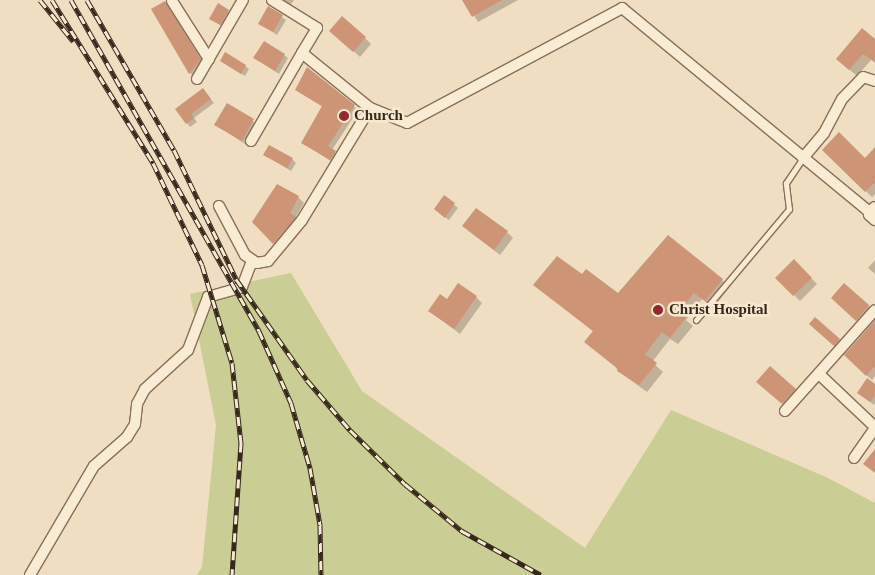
<!DOCTYPE html>
<style>
body{margin:0}
#map{position:relative;width:875px;height:575px;overflow:hidden;background:#efdec1;font-family:"Times New Roman",serif}
div>[style]{position:absolute}
.green>*{inset:0;background:#cacd94}
.shadow>*{inset:0;background:#0003}
.building>*{inset:0;background:#cd9576}
.roads{filter:drop-shadow(1px 0 #886f58) drop-shadow(-1px 0 #886f58) drop-shadow(0 1px #886f58) drop-shadow(0 -1px #886f58)}
.lane>*{height:5px;margin:-2.5px;padding:0 2.5px;transform-origin:2.5px;border-radius:2.5px;background:#f9ecd4}
.street>*{height:10px;margin:-5px;padding:0 5px;transform-origin:5px;border-radius:5px;background:#f9ecd4}
.secondary>*{height:15px;margin:-7.5px;padding:0 7.5px;transform-origin:7.5px;border-radius:7.5px;background:#f9ecd4}
.rail>*{height:5px;margin-top:-2.5px;transform-origin:0;background:repeating-linear-gradient(90deg,#f6e9d0 0 9px,#37281d 0 18px);box-sizing:border-box;border-block:1px solid #37281d}
.dots>*{width:14px;height:14px;translate:-50% -50%;box-sizing:border-box;border:2px solid #f6e9d0;border-radius:50%}
span{translate:-50% -50%;white-space:nowrap;text-align:center;line-height:1.15;-webkit-text-stroke:5px #f6e9d0;paint-order:stroke}
.poi-label{font-size:15px;color:#37281d;font-weight:700}
.left{translate:0 -50%;text-align:left}
</style>
<div id="map">
<div class="green">
<i style="clip-path:polygon(291px 273px,362px 391px,585px 548px,671px 410px,828px 478px,875px 503px,875px 575px,197px 575px,202px 567px,216px 425px,190px 294px)"></i>
</div>
<div class="shadow">
<i style="clip-path:polygon(281px 0,294px 0,291px 4px)"></i>
<i style="clip-path:polygon(465px 0,518px 0,478px 22px)"></i>
<i style="clip-path:polygon(165px 3px,204px 63px,193px 76px,190px 73px)"></i>
<i style="clip-path:polygon(218px 5px,232px 14px,224px 28px,210px 18px)"></i>
<i style="clip-path:polygon(269px 8px,286px 20px,277px 35px,259px 23px)"></i>
<i style="clip-path:polygon(337px 36px,365px 38px,371px 44px,360px 57px)"></i>
<i style="clip-path:polygon(875px 41px,875px 63px,871px 60px,857px 76px,844px 65px)"></i>
<i style="clip-path:polygon(284px 55px,288px 58px,279px 74px,255px 58px)"></i>
<i style="clip-path:polygon(222px 61px,245px 66px,249px 69px,245px 76px)"></i>
<i style="clip-path:polygon(308px 69px,358px 110px,332px 150px,339px 156px,334px 163px,303px 143px,323px 107px,296px 90px)"></i>
<i style="clip-path:polygon(206px 93px,214px 103px,194px 118px,197px 122px,190px 127px,176px 109px)"></i>
<i style="clip-path:polygon(228px 105px,260px 126px,248px 146px,216px 125px)"></i>
<i style="clip-path:polygon(875px 149px,875px 194px,872px 197px,823px 150px,865px 160px)"></i>
<i style="clip-path:polygon(265px 155px,292px 159px,296px 163px,291px 171px)"></i>
<i style="clip-path:polygon(298px 197px,304px 203px,295px 218px,300px 223px,279px 248px,254px 222px)"></i>
<i style="clip-path:polygon(445px 197px,458px 208px,449px 220px,439px 213px)"></i>
<i style="clip-path:polygon(470px 232px,507px 232px,513px 238px,500px 255px)"></i>
<i style="clip-path:polygon(875px 260px,875px 274px,868px 268px)"></i>
<i style="clip-path:polygon(794px 261px,817px 284px,800px 301px,777px 278px)"></i>
<i style="clip-path:polygon(583px 276px,618px 294px,722px 280px,730px 287px,713px 308px,702px 299px,686px 320px,693px 326px,678px 344px,670px 339px,652px 362px,663px 372px,647px 392px,618px 371px,594px 332px,535px 285px)"></i>
<i style="clip-path:polygon(476px 297px,482px 303px,460px 334px,430px 311px,447px 300px)"></i>
<i style="clip-path:polygon(838px 304px,868px 305px,874px 311px,863px 326px)"></i>
<i style="clip-path:polygon(875px 327px,875px 376px,872px 380px,850px 360px)"></i>
<i style="clip-path:polygon(814px 328px,839px 340px,843px 343px,838px 349px)"></i>
<i style="clip-path:polygon(771px 368px,798px 393px,787px 406px,761px 386px)"></i>
<i style="clip-path:polygon(875px 386px,875px 404px,874px 405px,858px 393px)"></i>
</div>
<div class="building">
<i style="clip-path:polygon(462px 0,502px 0,472px 17px)"></i>
<i style="clip-path:polygon(165px 1px,201px 59px,189px 74px,151px 9px)"></i>
<i style="clip-path:polygon(218px 3px,229px 10px,220px 25px,209px 19px)"></i>
<i style="clip-path:polygon(268px 6px,283px 15px,273px 32px,258px 24px)"></i>
<i style="clip-path:polygon(342px 16px,366px 37px,353px 52px,329px 31px)"></i>
<i style="clip-path:polygon(862px 28px,875px 39px,875px 62px,863px 54px,849px 70px,836px 59px)"></i>
<i style="clip-path:polygon(264px 41px,285px 54px,275px 71px,253px 58px)"></i>
<i style="clip-path:polygon(225px 52px,246px 65px,241px 74px,220px 61px)"></i>
<i style="clip-path:polygon(307px 67px,355px 105px,328px 146px,336px 151px,330px 160px,301px 143px,322px 106px,295px 90px)"></i>
<i style="clip-path:polygon(203px 88px,211px 99px,191px 114px,194px 118px,186px 124px,175px 109px)"></i>
<i style="clip-path:polygon(227px 103px,254px 119px,242px 141px,214px 125px)"></i>
<i style="clip-path:polygon(839px 132px,865px 158px,875px 147px,875px 182px,865px 192px,822px 150px)"></i>
<i style="clip-path:polygon(269px 145px,293px 158px,287px 168px,263px 155px)"></i>
<i style="clip-path:polygon(277px 184px,299px 196px,290px 213px,296px 217px,273px 244px,252px 222px)"></i>
<i style="clip-path:polygon(444px 195px,455px 203px,445px 218px,434px 209px)"></i>
<i style="clip-path:polygon(476px 208px,508px 231px,494px 250px,462px 226px)"></i>
<i style="clip-path:polygon(668px 235px,723px 279px,705px 301px,694px 293px,679px 312px,686px 318px,670px 338px,662px 332px,645px 354px,657px 363px,639px 385px,617px 371px,618px 369px,584px 342px,593px 331px,533px 285px,557px 256px,582px 274px,586px 269px,618px 293px)"></i>
<i style="clip-path:polygon(794px 259px,812px 278px,793px 296px,775px 278px)"></i>
<i style="clip-path:polygon(458px 283px,477px 296px,454px 329px,428px 311px,440px 294px,447px 299px)"></i>
<i style="clip-path:polygon(844px 283px,869px 305px,856px 321px,831px 298px)"></i>
<i style="clip-path:polygon(815px 317px,840px 339px,834px 346px,809px 324px)"></i>
<i style="clip-path:polygon(875px 320px,875px 366px,866px 376px,844px 355px)"></i>
<i style="clip-path:polygon(770px 366px,796px 389px,782px 404px,756px 382px)"></i>
<i style="clip-path:polygon(867px 378px,875px 384px,875px 395px,870px 402px,857px 393px)"></i>
<i style="clip-path:polygon(875px 449px,875px 473px,863px 464px)"></i>
</div>
<div class="roads">
<div class="lane">
<i style="left:696px;top:320px;width:145px;rotate:-50deg"></i>
<i style="left:789px;top:209px;width:26px;rotate:-97deg"></i>
<i style="left:786px;top:183px;width:30px;rotate:-56deg"></i>
</div>
<div class="street">
<i style="left:272px;top:0;width:53px;rotate:31.9deg"></i>
<i style="left:317px;top:28px;width:29px;rotate:121deg"></i>
<i style="left:302px;top:53px;width:87px;rotate:39deg"></i>
<i style="left:370px;top:108px;width:40px;rotate:22deg"></i>
<i style="left:407px;top:123px;width:244px;rotate:-28.1deg"></i>
<i style="left:622px;top:8px;width:323px;rotate:39.5deg"></i>
<i style="left:172px;top:1px;width:69px;rotate:57.5deg"></i>
<i style="left:197px;top:79px;width:91px;rotate:-59.8deg"></i>
<i style="left:251px;top:141px;width:102px;rotate:-59.9deg"></i>
<i style="left:803px;top:158px;width:33px;rotate:-50deg"></i>
<i style="left:824px;top:133px;width:38px;rotate:-62deg"></i>
<i style="left:842px;top:99px;width:30px;rotate:-46deg"></i>
<i style="left:863px;top:77px;width:13px;rotate:18deg"></i>
<i style="left:219px;top:206px;width:55px;rotate:62deg"></i>
<i style="left:245px;top:255px;width:14px;rotate:34deg"></i>
<i style="left:257px;top:263px;width:11px;rotate:-10deg"></i>
<i style="left:268px;top:261px;width:53px;rotate:-50.3deg"></i>
<i style="left:302px;top:220px;width:131px;rotate:-58.7deg"></i>
<i style="left:819px;top:374px;width:77px;rotate:43.4deg"></i>
<i style="left:785px;top:411px;width:135px;rotate:-48.3deg"></i>
<i style="left:854px;top:458px;width:37px;rotate:-55deg"></i>
<i style="left:30px;top:575px;width:126px;rotate:-59.6deg"></i>
<i style="left:94px;top:466px;width:44px;rotate:-41.3deg"></i>
<i style="left:127px;top:437px;width:15px;rotate:-58deg"></i>
<i style="left:135px;top:424px;width:20px;rotate:-84deg"></i>
<i style="left:137px;top:404px;width:17px;rotate:-62deg"></i>
<i style="left:145px;top:389px;width:58px;rotate:-42.2deg"></i>
<i style="left:188px;top:350px;width:57px;rotate:-69.3deg"></i>
<i style="left:208px;top:297px;width:35px;rotate:-16deg"></i>
<i style="left:242px;top:287px;width:28px;rotate:-69deg"></i>
</div>
<div class="secondary">
<i style="left:875px;top:209px;width:6px;rotate:135deg"></i>
<i style="left:871px;top:213px;width:6px;rotate:45deg"></i>
</div>
</div>
<div class="rail">
<i style="left:40px;top:0;width:53px;rotate:51.2deg"></i>
<i style="left:52px;top:0;width:192px;rotate:58.2deg"></i>
<i style="left:153px;top:163px;width:113px;rotate:64.3deg"></i>
<i style="left:202px;top:265px;width:102px;rotate:73deg"></i>
<i style="left:232px;top:363px;width:81px;rotate:83.6deg"></i>
<i style="left:241px;top:443px;width:132px;rotate:93.9deg"></i>
<i style="left:71px;top:0;width:381px;rotate:60.4deg"></i>
<i style="left:259px;top:331px;width:79px;rotate:66deg"></i>
<i style="left:291px;top:403px;width:68px;rotate:73.7deg"></i>
<i style="left:310px;top:468px;width:58px;rotate:80deg"></i>
<i style="left:320px;top:525px;width:50px;rotate:88.9deg"></i>
<i style="left:87px;top:0;width:173px;rotate:59.9deg"></i>
<i style="left:174px;top:150px;width:143px;rotate:64.3deg"></i>
<i style="left:236px;top:279px;width:123px;rotate:54.9deg"></i>
<i style="left:307px;top:380px;width:66px;rotate:49.3deg"></i>
<i style="left:350px;top:430px;width:77px;rotate:44.5deg"></i>
<i style="left:405px;top:484px;width:74px;rotate:39.5deg"></i>
<i style="left:462px;top:531px;width:90px;rotate:29.1deg"></i>
</div>
<div class="dots">
<i style="left:344px;top:116px;background:#98272f"></i>
<i style="left:658px;top:310px;background:#98272f"></i>
</div>
<div class="poi-label">
<span class="left" style="left:354px;top:116px">Church</span>
<span class="left" style="left:669px;top:310px">Christ Hospital</span>
</div>
</div>
